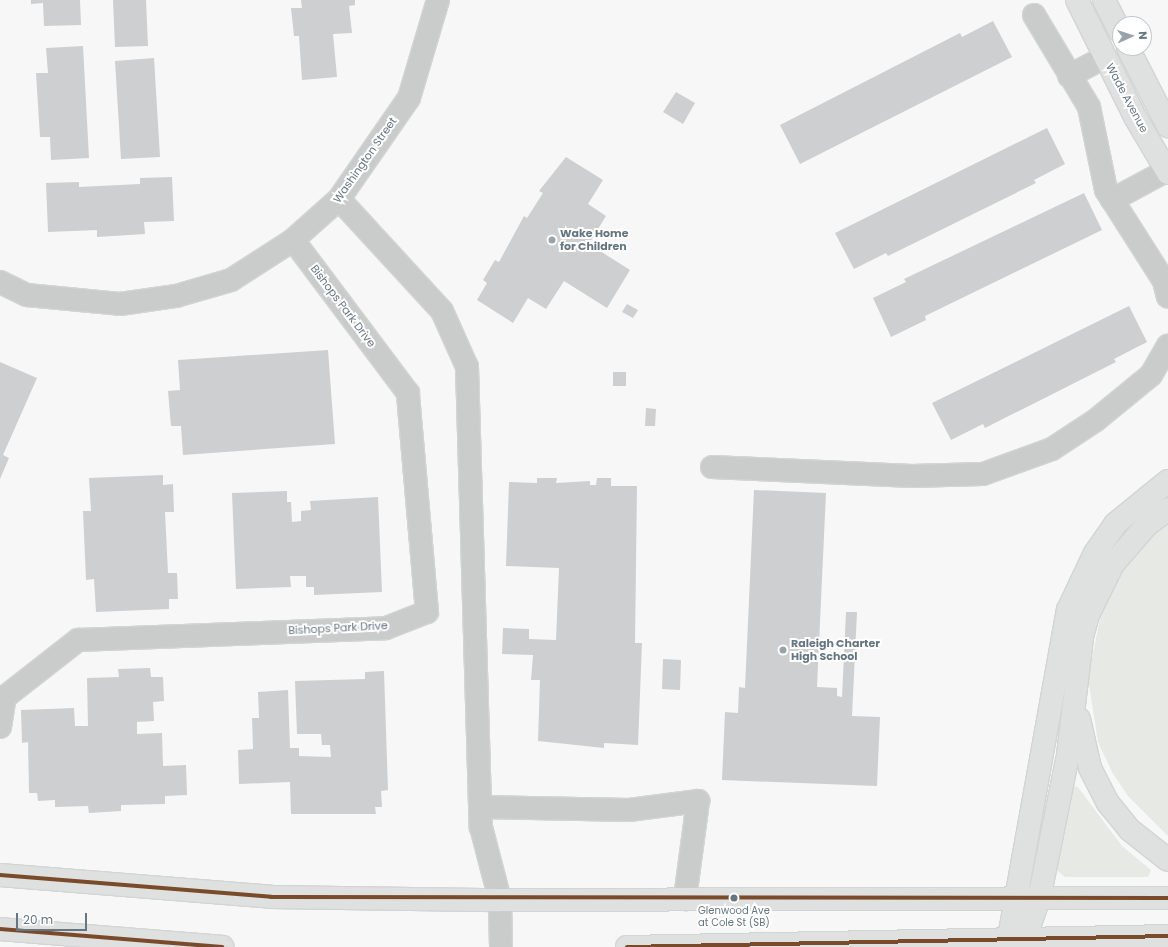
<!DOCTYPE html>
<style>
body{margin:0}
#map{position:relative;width:1168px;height:947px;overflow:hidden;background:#f7f7f7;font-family:Poppins,sans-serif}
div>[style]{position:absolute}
.green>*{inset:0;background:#e6e9e4}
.building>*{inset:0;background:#cecfd0}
.roads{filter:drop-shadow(1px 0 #d3d4d5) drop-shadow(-1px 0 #d3d4d5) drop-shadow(0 1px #d3d4d5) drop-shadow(0 -1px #d3d4d5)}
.minor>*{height:22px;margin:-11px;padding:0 11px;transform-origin:11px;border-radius:11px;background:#cacccc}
.major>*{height:22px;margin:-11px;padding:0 11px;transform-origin:11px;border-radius:11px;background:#dfe0e0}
.bus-1>*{height:4px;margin:-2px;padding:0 2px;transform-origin:2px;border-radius:2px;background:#7a4b2a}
.dots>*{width:11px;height:11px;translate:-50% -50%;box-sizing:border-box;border:2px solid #fff;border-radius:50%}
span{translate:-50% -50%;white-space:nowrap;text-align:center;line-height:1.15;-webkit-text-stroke:4px #fff;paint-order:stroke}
.bus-label{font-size:10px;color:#657680}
.street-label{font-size:11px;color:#657680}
.poi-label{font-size:11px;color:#657680;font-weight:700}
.left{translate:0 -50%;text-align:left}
.north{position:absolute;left:1112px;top:16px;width:40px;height:40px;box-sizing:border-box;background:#fff;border:1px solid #c1c8cc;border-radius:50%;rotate:87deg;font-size:11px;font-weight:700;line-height:16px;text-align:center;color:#657680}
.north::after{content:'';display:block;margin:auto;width:14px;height:18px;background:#98a3aa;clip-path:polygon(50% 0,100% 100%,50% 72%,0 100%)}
.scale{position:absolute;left:16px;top:913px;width:71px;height:18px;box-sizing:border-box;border:2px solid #657680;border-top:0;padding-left:5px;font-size:12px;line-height:14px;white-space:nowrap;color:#657680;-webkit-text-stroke:3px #fff;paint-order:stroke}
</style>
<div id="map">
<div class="green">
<i style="clip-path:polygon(1168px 523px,1168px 836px,1128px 796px,1112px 772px,1098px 742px,1088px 678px,1103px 604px,1116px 579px,1133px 553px)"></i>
<i style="clip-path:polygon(1077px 786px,1122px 846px,1151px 870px,1148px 877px,1065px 877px,1055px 869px,1071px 788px)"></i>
</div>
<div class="building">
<i style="clip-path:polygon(31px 0,80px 0,81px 25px,44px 26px,43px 3px,31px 4px)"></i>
<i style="clip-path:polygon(113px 0,146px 0,148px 46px,115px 47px)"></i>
<i style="clip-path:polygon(301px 0,355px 0,355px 5px,349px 6px,352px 33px,333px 34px,337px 77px,302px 80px,299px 36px,294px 36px,291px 8px,302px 8px)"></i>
<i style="clip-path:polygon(993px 21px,1012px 57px,800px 164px,780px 125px,960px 33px,962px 37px)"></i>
<i style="clip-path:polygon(83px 46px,89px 158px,51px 160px,50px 137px,40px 137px,36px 73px,48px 73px,46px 48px)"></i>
<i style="clip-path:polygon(154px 58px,160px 157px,121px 159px,115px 61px)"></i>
<i style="clip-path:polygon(676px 92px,695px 103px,683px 124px,663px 112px)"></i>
<i style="clip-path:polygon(1047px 128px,1065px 164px,1034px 180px,1036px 183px,888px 256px,886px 253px,854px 269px,835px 233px)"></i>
<i style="clip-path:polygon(566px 157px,603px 180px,588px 204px,606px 216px,589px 244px,630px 270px,607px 308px,564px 281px,546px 309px,528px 298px,513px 323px,477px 300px,487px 283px,483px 280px,495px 260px,499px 262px,524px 216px,527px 218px,543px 193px,539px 191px)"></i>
<i style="clip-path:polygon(172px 177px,174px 221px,144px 222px,145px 234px,97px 237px,97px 230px,48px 232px,46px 183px,79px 182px,79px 187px,140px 184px,140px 178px)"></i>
<i style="clip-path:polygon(1084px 193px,1102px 230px,925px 316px,926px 320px,891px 337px,873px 298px,906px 282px,904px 279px)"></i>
<i style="clip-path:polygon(627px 304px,638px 310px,633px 318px,622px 312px)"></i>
<i style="clip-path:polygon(1129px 306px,1147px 342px,1114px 359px,1116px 362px,985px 428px,983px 424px,951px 440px,932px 403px)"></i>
<i style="clip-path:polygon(328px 350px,335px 444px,183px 455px,181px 426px,171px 426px,168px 391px,180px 390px,178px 360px)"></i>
<i style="clip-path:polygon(0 362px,37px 378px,3px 455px,9px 458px,0 479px)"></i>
<i style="clip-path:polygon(613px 372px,626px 372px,626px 386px,613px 386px)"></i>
<i style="clip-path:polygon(646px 408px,656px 409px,655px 426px,645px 426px)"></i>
<i style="clip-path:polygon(163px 475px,163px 485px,173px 484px,174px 512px,165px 512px,168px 573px,177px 573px,178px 599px,169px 599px,169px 609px,96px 612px,94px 579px,86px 580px,83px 511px,91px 511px,89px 478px)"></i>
<i style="clip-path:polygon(537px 478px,557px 478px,556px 483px,590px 481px,590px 485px,596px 485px,597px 478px,611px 478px,611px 486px,637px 486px,635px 643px,642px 643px,638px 745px,604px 743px,604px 748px,538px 741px,540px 680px,531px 680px,533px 655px,502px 654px,503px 628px,529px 629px,529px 639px,556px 640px,559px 568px,506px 566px,509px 482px,537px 483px)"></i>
<i style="clip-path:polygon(754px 490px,826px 493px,817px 687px,837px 688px,837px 696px,842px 697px,846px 612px,857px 612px,852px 716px,880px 717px,877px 786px,722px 780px,725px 712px,738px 713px,739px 687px,745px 688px)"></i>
<i style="clip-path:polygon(287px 491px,287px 502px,291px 502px,292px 522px,301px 521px,301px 511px,311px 510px,310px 501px,378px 497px,382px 592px,314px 595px,314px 587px,306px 587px,306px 576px,290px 576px,291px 587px,236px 589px,232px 493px)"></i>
<i style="clip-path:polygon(663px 659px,681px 660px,680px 690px,662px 689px)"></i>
<i style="clip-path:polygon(150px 668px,151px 677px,163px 677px,164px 701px,153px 702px,154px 721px,137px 722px,137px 734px,162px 733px,163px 766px,186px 765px,187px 795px,165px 796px,165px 804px,121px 805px,121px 811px,89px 813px,88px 806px,55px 807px,55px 800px,38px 801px,37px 793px,29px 793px,28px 742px,22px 743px,21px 710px,74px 708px,75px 726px,88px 726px,87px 678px,119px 677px,118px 669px)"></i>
<i style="clip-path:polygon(384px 671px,388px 790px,381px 791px,382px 807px,375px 807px,376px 814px,291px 814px,290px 782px,239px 784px,238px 750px,253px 749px,252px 718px,259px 718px,258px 692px,288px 690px,290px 748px,299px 748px,299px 756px,331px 757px,330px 745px,322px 745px,321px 734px,297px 734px,295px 681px,365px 679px,365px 672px)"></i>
</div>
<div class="roads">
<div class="minor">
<i style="left:1034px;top:15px;width:107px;rotate:59.1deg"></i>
<i style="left:1089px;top:107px;width:85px;rotate:78.4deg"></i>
<i style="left:1106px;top:190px;width:108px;rotate:57.5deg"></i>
<i style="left:1164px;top:281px;width:16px;rotate:76deg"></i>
<i style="left:1069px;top:76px;width:41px;rotate:-27.8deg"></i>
<i style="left:339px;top:199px;width:152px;rotate:47.4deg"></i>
<i style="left:442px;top:311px;width:61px;rotate:65.9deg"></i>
<i style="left:467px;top:367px;width:460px;rotate:88.3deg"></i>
<i style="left:481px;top:827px;width:75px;rotate:75.4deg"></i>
<i style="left:500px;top:900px;width:47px;rotate:88.8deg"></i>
<i style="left:1112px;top:200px;width:61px;rotate:-28.2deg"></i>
<i style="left:0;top:282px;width:30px;rotate:26deg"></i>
<i style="left:27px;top:295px;width:93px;rotate:5.5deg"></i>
<i style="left:120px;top:304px;width:57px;rotate:-8.1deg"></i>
<i style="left:176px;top:296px;width:57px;rotate:-16.2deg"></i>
<i style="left:231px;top:280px;width:74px;rotate:-32.8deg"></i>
<i style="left:293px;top:240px;width:62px;rotate:-41.7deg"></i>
<i style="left:339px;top:199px;width:123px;rotate:-55.3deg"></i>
<i style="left:409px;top:98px;width:102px;rotate:-73.5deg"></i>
<i style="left:712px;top:467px;width:200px;rotate:2.6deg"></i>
<i style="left:912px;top:476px;width:71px;rotate:-1.6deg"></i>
<i style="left:983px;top:474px;width:73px;rotate:-19.9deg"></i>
<i style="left:1052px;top:449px;width:53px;rotate:-33.4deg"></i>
<i style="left:1096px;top:420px;width:71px;rotate:-39.3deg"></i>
<i style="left:1151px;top:375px;width:34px;rotate:-60deg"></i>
<i style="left:0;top:727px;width:30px;rotate:-81deg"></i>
<i style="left:5px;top:697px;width:93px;rotate:-38deg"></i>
<i style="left:78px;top:640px;width:308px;rotate:-2.2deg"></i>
<i style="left:386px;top:628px;width:44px;rotate:-21.3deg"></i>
<i style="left:427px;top:612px;width:220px;rotate:-95deg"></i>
<i style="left:408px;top:393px;width:191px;rotate:-126.9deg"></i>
<i style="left:480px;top:807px;width:149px;rotate:1.2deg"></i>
<i style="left:629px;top:810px;width:70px;rotate:-7.4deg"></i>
<i style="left:698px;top:801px;width:99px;rotate:97.6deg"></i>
</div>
<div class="major">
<i style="left:1077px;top:0;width:131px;rotate:63.6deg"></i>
<i style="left:1135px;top:117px;width:65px;rotate:59.5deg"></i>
<i style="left:1104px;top:0;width:35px;rotate:63deg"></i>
<i style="left:1128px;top:48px;width:88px;rotate:62.9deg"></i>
<i style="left:1079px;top:719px;width:50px;rotate:77.3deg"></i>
<i style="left:1090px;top:768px;width:39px;rotate:63deg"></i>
<i style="left:1108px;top:803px;width:35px;rotate:51deg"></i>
<i style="left:1130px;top:830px;width:48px;rotate:38.3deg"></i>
<i style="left:0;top:875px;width:272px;rotate:4.6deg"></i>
<i style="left:271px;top:897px;width:229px;rotate:0.8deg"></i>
<i style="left:500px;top:900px;width:668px;rotate:-0.17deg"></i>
<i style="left:0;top:929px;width:223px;rotate:4.6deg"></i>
<i style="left:1026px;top:936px;width:39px;rotate:-71deg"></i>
<i style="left:1039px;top:899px;width:147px;rotate:-78.6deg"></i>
<i style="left:1068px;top:755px;width:119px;rotate:-83.2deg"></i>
<i style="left:1082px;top:637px;width:23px;rotate:-75deg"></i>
<i style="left:1088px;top:615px;width:57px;rotate:-63.9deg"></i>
<i style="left:1113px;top:564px;width:52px;rotate:-48.9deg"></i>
<i style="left:1147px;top:525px;width:26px;rotate:-37deg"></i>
<i style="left:1009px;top:937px;width:332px;rotate:-79.8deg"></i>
<i style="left:1068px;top:610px;width:63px;rotate:-64.7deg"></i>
<i style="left:1095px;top:553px;width:35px;rotate:-55deg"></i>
<i style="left:1115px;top:524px;width:68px;rotate:-39.1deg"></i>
<i style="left:627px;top:947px;width:541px;rotate:-1.16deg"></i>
</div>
</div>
<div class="bus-1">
<i style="left:0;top:875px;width:272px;rotate:4.6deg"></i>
<i style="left:271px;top:897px;width:897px;rotate:0.06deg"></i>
<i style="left:0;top:929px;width:223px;rotate:4.6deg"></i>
<i style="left:627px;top:947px;width:541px;rotate:-1.16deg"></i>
</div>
<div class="dots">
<i style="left:552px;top:240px;background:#98a3aa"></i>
<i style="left:783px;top:650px;background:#98a3aa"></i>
<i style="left:734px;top:898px;background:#657680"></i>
</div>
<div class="bus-label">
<span style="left:734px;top:916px">Glenwood Ave<br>at Cole St (SB)</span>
</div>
<div class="street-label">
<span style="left:1127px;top:98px;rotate:62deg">Wade Avenue</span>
<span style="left:365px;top:160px;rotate:-55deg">Washington Street</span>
<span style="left:343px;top:306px;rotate:53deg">Bishops Park Drive</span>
<span style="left:338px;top:628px;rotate:-3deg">Bishops Park Drive</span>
</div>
<div class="poi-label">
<span class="left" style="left:560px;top:240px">Wake Home<br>for Children</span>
<span class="left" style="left:791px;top:650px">Raleigh Charter<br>High School</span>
</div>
<div class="north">N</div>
<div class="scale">20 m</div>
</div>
